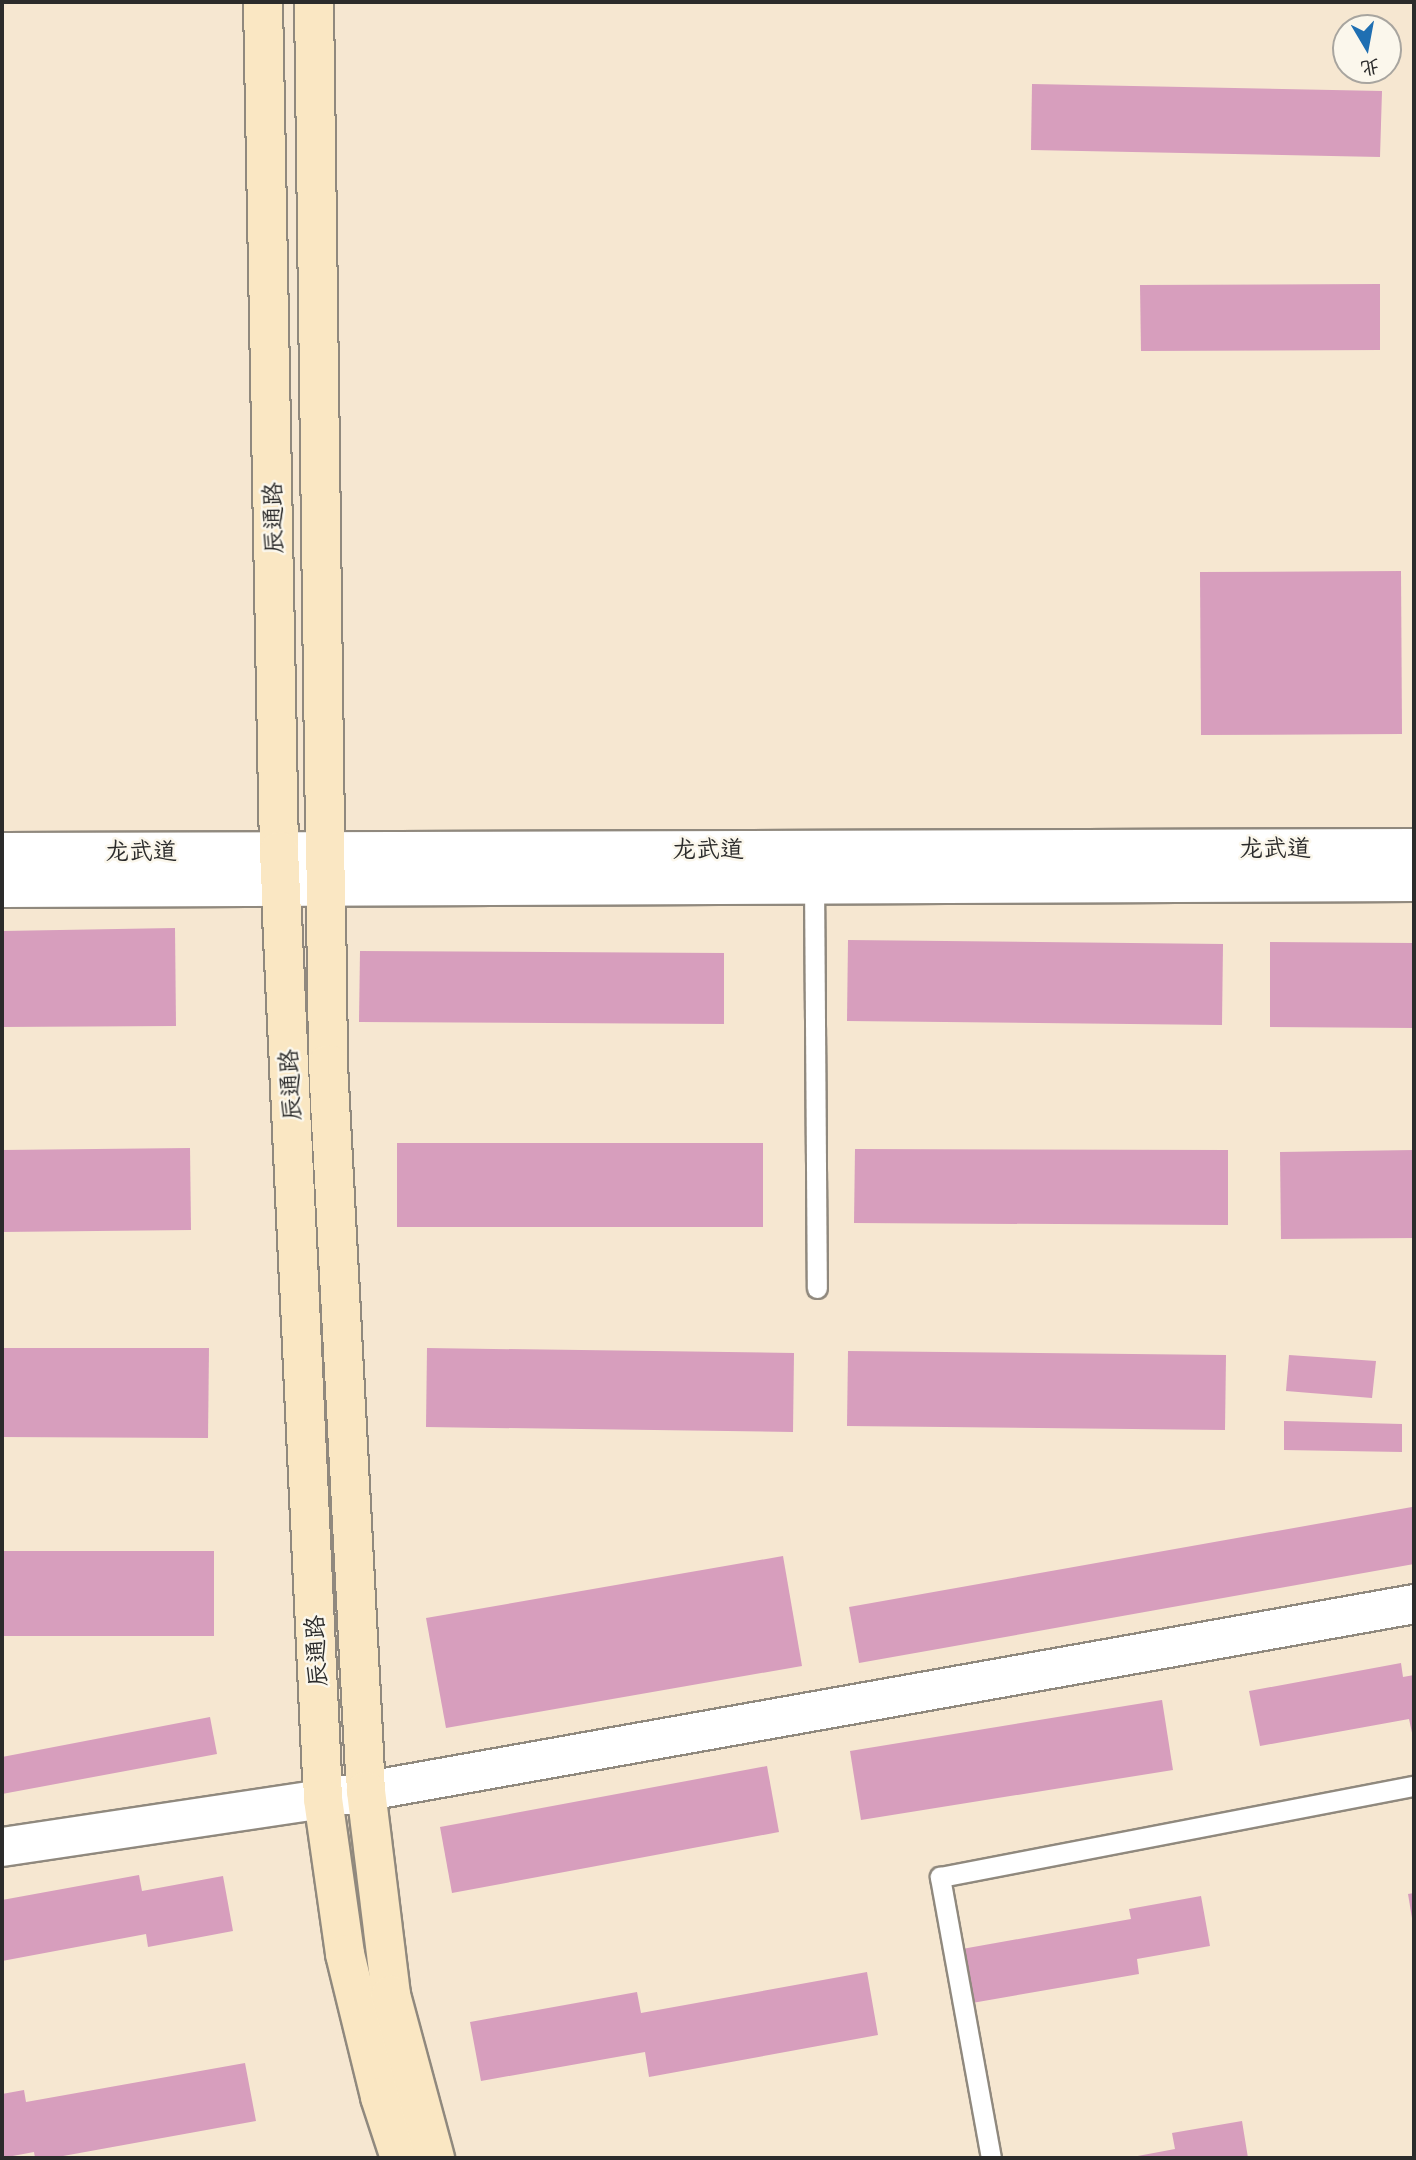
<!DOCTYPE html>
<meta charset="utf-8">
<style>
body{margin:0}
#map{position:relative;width:1416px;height:2160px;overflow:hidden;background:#f6e7d1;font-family:Delius,"LXGW WenKai TC",sans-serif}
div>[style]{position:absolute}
.building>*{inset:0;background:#d79ebd}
.roads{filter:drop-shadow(2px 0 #90897e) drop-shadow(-2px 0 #90897e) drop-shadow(0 2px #90897e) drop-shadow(0 -2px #90897e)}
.lane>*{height:19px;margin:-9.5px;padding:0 9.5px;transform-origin:9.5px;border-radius:9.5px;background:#fff}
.street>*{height:38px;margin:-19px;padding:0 19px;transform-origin:19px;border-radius:19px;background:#fff}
.secondary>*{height:38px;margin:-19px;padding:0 19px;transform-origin:19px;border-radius:19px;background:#fae7c3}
span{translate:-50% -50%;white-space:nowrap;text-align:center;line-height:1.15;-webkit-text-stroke:5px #fbf7ec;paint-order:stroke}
.street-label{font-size:24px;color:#2b2b2b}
.frame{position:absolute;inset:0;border:4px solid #2b2b2b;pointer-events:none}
.north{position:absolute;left:1332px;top:14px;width:70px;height:70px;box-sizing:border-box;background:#fbf7ec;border:2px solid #a8a59f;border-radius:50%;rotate:170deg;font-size:19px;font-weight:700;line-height:28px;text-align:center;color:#2b2b2b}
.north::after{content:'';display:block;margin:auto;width:24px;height:32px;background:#1f6fb2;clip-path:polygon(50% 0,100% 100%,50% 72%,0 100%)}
</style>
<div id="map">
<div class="building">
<i style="clip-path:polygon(1032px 84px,1382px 91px,1380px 157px,1031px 150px)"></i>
<i style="clip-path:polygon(1380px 284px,1380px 350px,1141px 351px,1140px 285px)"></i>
<i style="clip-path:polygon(1401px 571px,1402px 734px,1201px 735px,1200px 572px)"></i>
<i style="clip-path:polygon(175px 928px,176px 1026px,2px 1027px,2px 931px)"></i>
<i style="clip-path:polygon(848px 940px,1223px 944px,1222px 1025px,847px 1021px)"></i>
<i style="clip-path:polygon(1270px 942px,1414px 943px,1414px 1028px,1270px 1027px)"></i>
<i style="clip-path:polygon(360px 951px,724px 953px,724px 1024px,359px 1022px)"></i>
<i style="clip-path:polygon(397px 1143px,763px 1143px,763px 1227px,397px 1227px)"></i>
<i style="clip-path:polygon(190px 1148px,191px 1230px,2px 1232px,2px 1150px)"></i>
<i style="clip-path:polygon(855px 1149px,1228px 1150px,1228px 1225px,854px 1223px)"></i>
<i style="clip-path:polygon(1414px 1150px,1414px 1238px,1281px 1239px,1280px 1152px)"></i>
<i style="clip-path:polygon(2px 1348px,209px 1348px,208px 1438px,2px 1437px)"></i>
<i style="clip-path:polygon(427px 1348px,794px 1353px,793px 1432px,426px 1427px)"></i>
<i style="clip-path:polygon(848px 1351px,1226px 1355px,1225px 1430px,847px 1426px)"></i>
<i style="clip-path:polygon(1289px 1355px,1376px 1361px,1372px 1398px,1286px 1391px)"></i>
<i style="clip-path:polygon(1284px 1421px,1402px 1424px,1402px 1452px,1284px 1450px)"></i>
<i style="clip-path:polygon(1412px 1507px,1414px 1564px,859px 1663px,849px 1607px)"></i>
<i style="clip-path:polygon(2px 1551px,214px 1551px,214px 1636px,2px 1636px)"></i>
<i style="clip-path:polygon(783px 1556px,802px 1666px,446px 1728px,426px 1618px)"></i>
<i style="clip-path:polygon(1401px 1663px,1403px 1677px,1414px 1675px,1414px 1742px,1409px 1719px,1260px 1746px,1249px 1691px)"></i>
<i style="clip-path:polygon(1162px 1700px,1173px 1770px,861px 1820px,850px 1751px)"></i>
<i style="clip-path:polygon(210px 1717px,217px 1754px,2px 1794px,2px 1757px)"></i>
<i style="clip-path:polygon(767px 1766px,779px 1832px,452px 1893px,440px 1827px)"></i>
<i style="clip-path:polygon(139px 1875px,142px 1891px,223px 1876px,233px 1931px,148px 1947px,146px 1934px,2px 1961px,2px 1900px)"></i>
<i style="clip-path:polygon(1414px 1893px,1414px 1924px,1413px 1924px,1408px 1894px)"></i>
<i style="clip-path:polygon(1201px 1896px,1210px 1946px,1137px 1959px,1139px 1974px,972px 2003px,962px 1949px,1131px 1919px,1129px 1909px)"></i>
<i style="clip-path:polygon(867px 1972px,878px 2035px,649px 2077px,645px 2052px,481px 2081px,470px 2022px,637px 1992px,641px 2013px)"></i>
<i style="clip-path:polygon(245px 2063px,256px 2121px,52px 2158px,35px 2158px,34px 2152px,2px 2158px,2px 2094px,24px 2090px,26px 2102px)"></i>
<i style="clip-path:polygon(1242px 2121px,1248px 2158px,1127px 2158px,1175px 2149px,1172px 2133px)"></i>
</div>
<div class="roads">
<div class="lane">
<i style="left:814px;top:878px;width:410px;rotate:89.6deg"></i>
<i style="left:991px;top:2158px;width:286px;rotate:-100.3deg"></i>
<i style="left:940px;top:1877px;width:483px;rotate:-10.9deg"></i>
</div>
<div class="street">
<i style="left:2px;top:852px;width:1412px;rotate:-0.16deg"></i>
<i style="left:2px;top:888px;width:1412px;rotate:-0.24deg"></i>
<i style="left:2px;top:1847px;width:325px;rotate:-8.5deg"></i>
<i style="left:323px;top:1799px;width:1108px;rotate:-10.13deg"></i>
</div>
<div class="secondary">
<i style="left:263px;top:2px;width:849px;rotate:88.92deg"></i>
<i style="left:279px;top:851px;width:949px;rotate:87.34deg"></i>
<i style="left:323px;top:1799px;width:157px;rotate:81.9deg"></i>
<i style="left:345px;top:1954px;width:147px;rotate:76.2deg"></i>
<i style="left:380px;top:2097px;width:64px;rotate:71.8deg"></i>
<i style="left:314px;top:2px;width:1062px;rotate:89.24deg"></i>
<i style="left:328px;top:1064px;width:728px;rotate:87.01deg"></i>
<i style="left:366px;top:1791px;width:206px;rotate:83deg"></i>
<i style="left:391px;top:1995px;width:169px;rotate:74.9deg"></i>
</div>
</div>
<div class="street-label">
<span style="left:273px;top:518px;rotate:-91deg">辰通路</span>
<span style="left:1275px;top:848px">龙武道</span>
<span style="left:708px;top:849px">龙武道</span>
<span style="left:141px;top:851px">龙武道</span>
<span style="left:290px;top:1085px;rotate:-93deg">辰通路</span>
<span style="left:316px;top:1651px;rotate:-93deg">辰通路</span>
</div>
<div class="frame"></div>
<div class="north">北</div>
</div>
